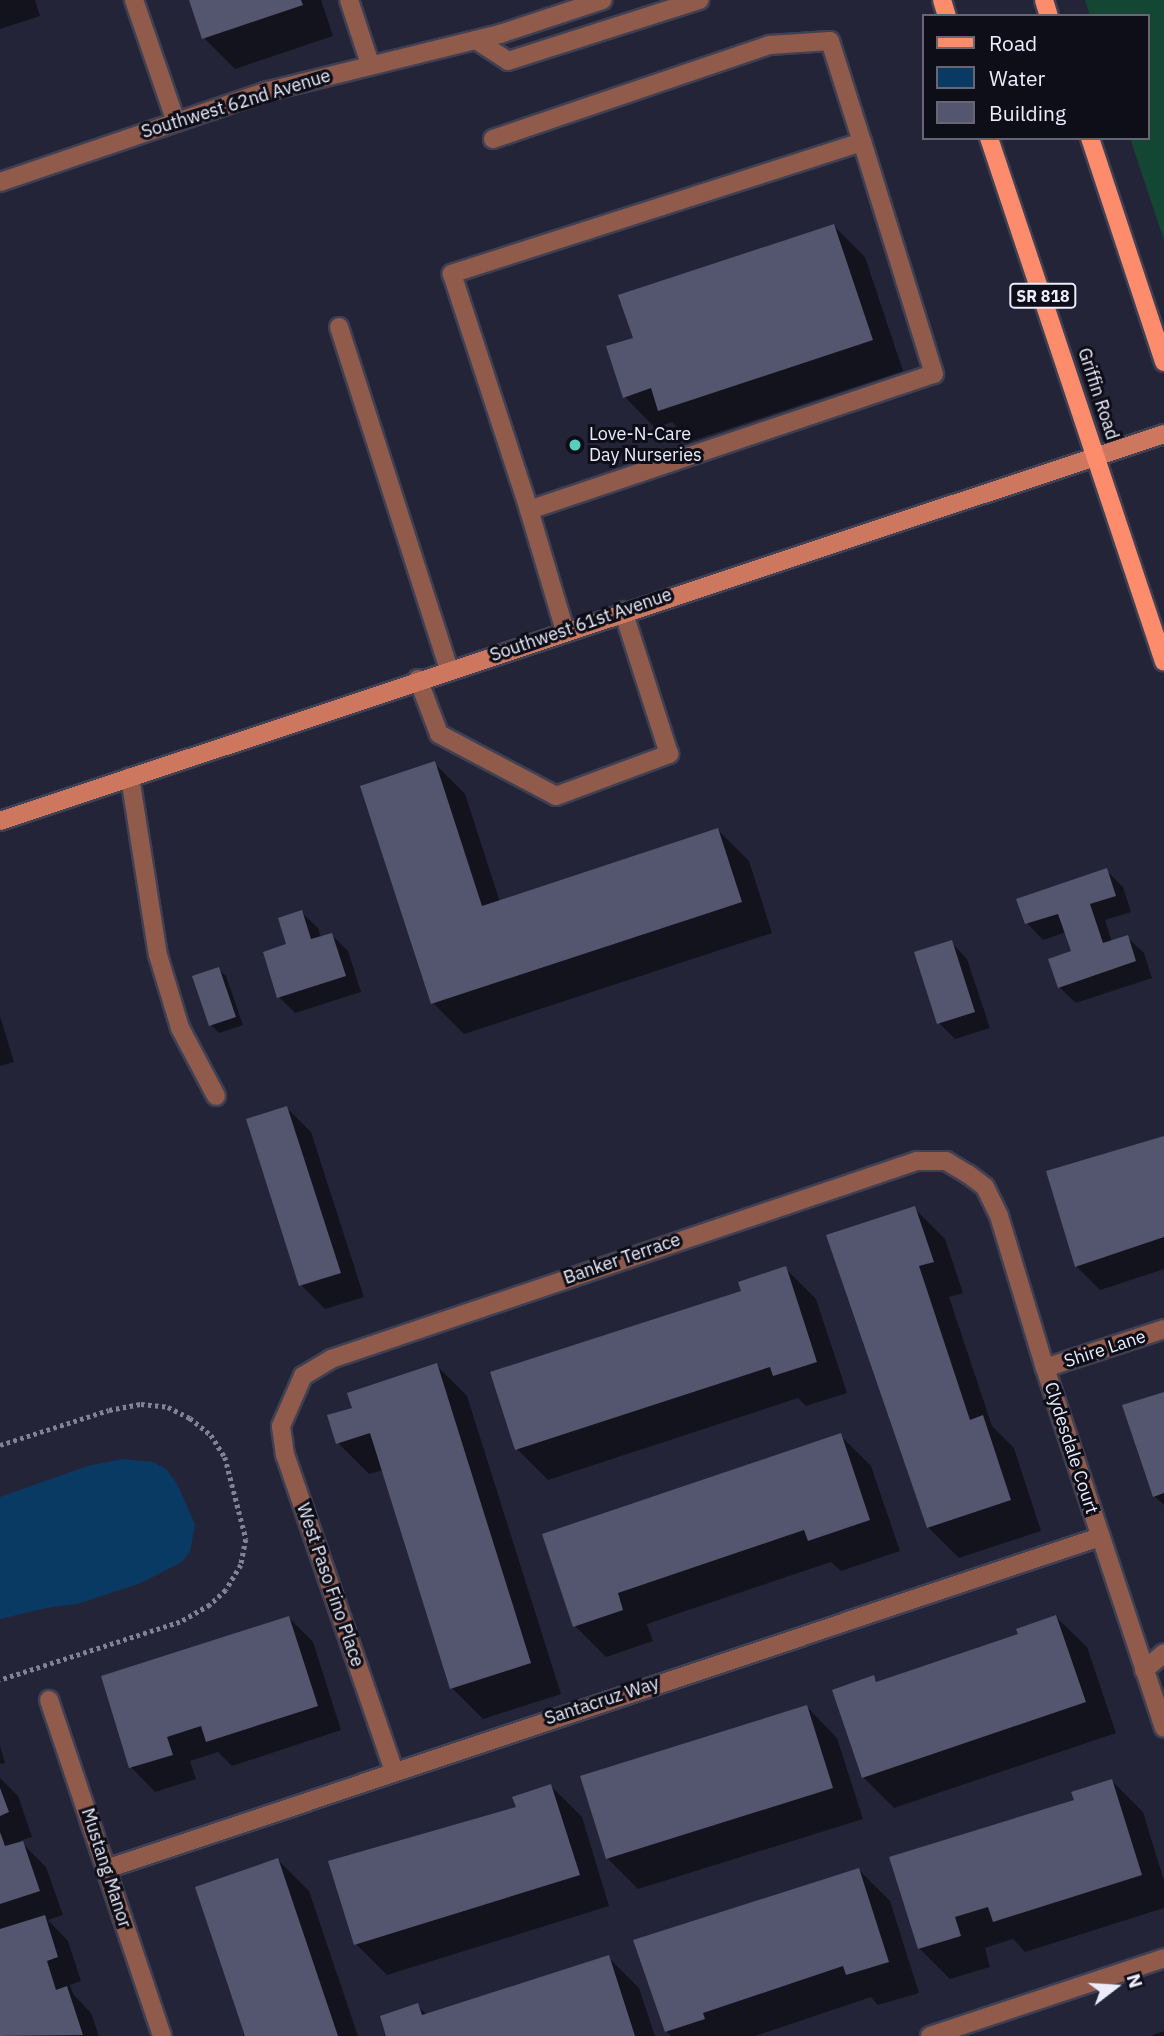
<!DOCTYPE html>
<style>
body{margin:0}
#map{position:relative;width:1164px;height:2036px;overflow:hidden;background:#242439;font-family:"IBM Plex Sans",sans-serif}
div>[style]{position:absolute}
.green>*{inset:0;background:#134633}
.water>*{inset:0;background:#093a63}
.shadow>*{inset:0;background:#0007}
.building>*{inset:0;background:#54556e}
.path>*{height:4.5px;margin-top:-2.25px;transform-origin:0;background:repeating-linear-gradient(90deg,#818294 0 3.5px,transparent 0 7px)}
.roads{filter:drop-shadow(2px 0 #404054) drop-shadow(-2px 0 #404054) drop-shadow(0 2px #404054) drop-shadow(0 -2px #404054)}
.lane>*{height:18px;margin:-9px;padding:0 9px;transform-origin:9px;border-radius:9px;background:#915b4b}
.street>*{height:18px;margin:-9px;padding:0 9px;transform-origin:9px;border-radius:9px;background:#915b4b}
.secondary>*{height:18px;margin:-9px;padding:0 9px;transform-origin:9px;border-radius:9px;background:#cd775e}
.primary>*{height:18px;margin:-9px;padding:0 9px;transform-origin:9px;border-radius:9px;background:#fc8c6c}
.dots>*{width:19px;height:19px;translate:-50% -50%;box-sizing:border-box;border:4px solid #0e0e18;border-radius:50%}
span{translate:-50% -50%;white-space:nowrap;text-align:center;line-height:1.15;-webkit-text-stroke:6px #0e0e18;paint-order:stroke}
.shield-label span{padding:2px 5px;background:#0e0e18;border:2px solid;border-radius:5px;-webkit-text-stroke-width:0}
.shield-label{font-size:16px;color:#ecedfc;font-weight:700}
.street-label{font-size:18px;color:#ecedfc}
.poi-label{font-size:18px;color:#ecedfc}
.left{translate:0 -50%;text-align:left}
.legend{position:absolute;left:922px;top:14px;width:228px;height:126px;box-sizing:border-box;background:#0e0e18;border:2px solid #676773;margin:0;padding:9px 12px;list-style:none;font-size:21px;color:#ecedfc}
.legend li{display:flex;align-items:center;gap:14px;height:35px}
.legend b{width:35px;border:2px solid #676773}
.north{position:absolute;left:1080px;top:1952px;width:70px;height:70px;-webkit-text-stroke:5px #0e0e18;paint-order:stroke;rotate:73deg;font-size:19px;font-weight:700;line-height:28px;text-align:center;color:#ecedfc}
.north::after{content:'';display:block;margin:auto;width:24px;height:32px;background:#ecedfc;clip-path:polygon(50% 0,100% 100%,50% 72%,0 100%)}
</style>
<div id="map">
<div class="green">
<i style="clip-path:polygon(1085px 0,1164px 0,1164px 240px,1130px 138px,1148px 138px,1148px 16px,1090px 16px)"></i>
</div>
<div class="water">
<i style="clip-path:polygon(123px 1459px,153px 1462px,166px 1469px,176px 1482px,195px 1524px,190px 1552px,180px 1563px,141px 1583px,77px 1604px,46px 1608px,0 1619px,0 1497px,88px 1466px)"></i>
</div>
<div class="shadow">
<i style="clip-path:polygon(0 0,35px 0,40px 16px,0 29px)"></i>
<i style="clip-path:polygon(191px 0,321px 0,333px 36px,235px 69px,204px 38px)"></i>
<i style="clip-path:polygon(834px 226px,865px 257px,903px 371px,691px 441px,672px 422px,655px 428px,625px 397px,635px 339px)"></i>
<i style="clip-path:polygon(434px 763px,465px 794px,500px 902px,718px 830px,749px 861px,772px 933px,464px 1034px,433px 1003px)"></i>
<i style="clip-path:polygon(1106px 870px,1123px 887px,1131px 912px,1105px 920px,1112px 942px,1127px 937px,1144px 953px,1152px 978px,1076px 1003px,1059px 987px,1073px 952px,1066px 932px,1043px 940px,1027px 923px)"></i>
<i style="clip-path:polygon(301px 912px,318px 928px,321px 938px,331px 934px,348px 951px,361px 992px,295px 1013px,279px 997px)"></i>
<i style="clip-path:polygon(951px 942px,967px 959px,990px 1028px,955px 1039px,939px 1023px)"></i>
<i style="clip-path:polygon(218px 969px,226px 976px,243px 1025px,219px 1033px,211px 1025px,195px 977px)"></i>
<i style="clip-path:polygon(0 1016px,14px 1062px,0 1066px)"></i>
<i style="clip-path:polygon(287px 1108px,311px 1132px,364px 1297px,325px 1309px,301px 1285px)"></i>
<i style="clip-path:polygon(1164px 1138px,1164px 1269px,1100px 1290px,1076px 1266px)"></i>
<i style="clip-path:polygon(914px 1208px,945px 1239px,963px 1293px,949px 1297px,992px 1426px,1014px 1448px,1041px 1531px,959px 1558px,928px 1527px)"></i>
<i style="clip-path:polygon(785px 1268px,816px 1299px,847px 1393px,806px 1406px,798px 1398px,548px 1480px,517px 1449px,743px 1292px)"></i>
<i style="clip-path:polygon(436px 1365px,467px 1396px,561px 1694px,483px 1719px,452px 1688px,383px 1470px,369px 1474px,338px 1443px,329px 1417px,354px 1409px)"></i>
<i style="clip-path:polygon(1164px 1394px,1164px 1505px,1154px 1496px)"></i>
<i style="clip-path:polygon(840px 1435px,871px 1466px,900px 1551px,841px 1571px,831px 1562px,647px 1624px,653px 1641px,606px 1657px,575px 1626px,545px 1535px)"></i>
<i style="clip-path:polygon(1056px 1617px,1087px 1647px,1116px 1733px,894px 1808px,863px 1777px,873px 1677px,879px 1683px,1020px 1635px)"></i>
<i style="clip-path:polygon(289px 1618px,313px 1642px,341px 1730px,232px 1766px,218px 1752px,190px 1761px,196px 1779px,155px 1792px,131px 1767px,103px 1677px)"></i>
<i style="clip-path:polygon(807px 1707px,837px 1738px,863px 1819px,638px 1889px,608px 1859px)"></i>
<i style="clip-path:polygon(0 1746px,5px 1763px,0 1764px)"></i>
<i style="clip-path:polygon(0 1778px,18px 1796px,32px 1837px,20px 1841px,46px 1867px,63px 1915px,48px 1920px,68px 1941px,81px 1981px,70px 1985px,73px 1994px,91px 2013px,99px 2036px,0 2036px)"></i>
<i style="clip-path:polygon(1112px 1781px,1143px 1812px,1164px 1881px,1164px 1908px,1025px 1952px,1013px 1939px,985px 1948px,990px 1967px,950px 1979px,919px 1948px,1076px 1802px)"></i>
<i style="clip-path:polygon(551px 1786px,582px 1817px,609px 1906px,387px 1975px,356px 1944px,518px 1808px)"></i>
<i style="clip-path:polygon(278px 1860px,309px 1891px,358px 2036px,247px 2036px)"></i>
<i style="clip-path:polygon(859px 1870px,890px 1901px,919px 1993px,878px 2005px,871px 1997px,755px 2036px,671px 2036px,666px 2031px)"></i>
<i style="clip-path:polygon(608px 1957px,639px 1988px,655px 2036px,388px 2036px,417px 2005px,427px 2015px)"></i>
<i style="clip-path:polygon(1164px 2031px,1164px 2036px,1150px 2036px)"></i>
</div>
<div class="building">
<i style="clip-path:polygon(189px 0,301px 0,303px 5px,202px 39px)"></i>
<i style="clip-path:polygon(834px 224px,873px 340px,658px 411px,651px 388px,623px 398px,606px 346px,633px 338px,618px 295px)"></i>
<i style="clip-path:polygon(435px 761px,482px 906px,718px 828px,742px 902px,431px 1004px,360px 786px)"></i>
<i style="clip-path:polygon(1107px 868px,1116px 896px,1090px 904px,1103px 943px,1128px 935px,1136px 961px,1058px 988px,1048px 959px,1071px 951px,1058px 914px,1025px 924px,1016px 899px)"></i>
<i style="clip-path:polygon(302px 910px,311px 939px,332px 933px,346px 976px,277px 998px,263px 952px,286px 944px,278px 918px)"></i>
<i style="clip-path:polygon(952px 940px,975px 1012px,937px 1024px,914px 952px)"></i>
<i style="clip-path:polygon(219px 967px,236px 1017px,209px 1026px,192px 976px)"></i>
<i style="clip-path:polygon(287px 1106px,341px 1273px,299px 1286px,246px 1119px)"></i>
<i style="clip-path:polygon(1164px 1136px,1164px 1237px,1075px 1267px,1046px 1171px)"></i>
<i style="clip-path:polygon(915px 1206px,934px 1262px,919px 1266px,970px 1420px,983px 1415px,1011px 1500px,927px 1528px,826px 1235px)"></i>
<i style="clip-path:polygon(786px 1266px,817px 1362px,773px 1376px,770px 1367px,515px 1450px,490px 1372px,741px 1291px,738px 1282px)"></i>
<i style="clip-path:polygon(437px 1363px,531px 1663px,450px 1689px,370px 1433px,336px 1444px,327px 1415px,352px 1408px,347px 1393px)"></i>
<i style="clip-path:polygon(1164px 1392px,1164px 1493px,1153px 1497px,1122px 1405px)"></i>
<i style="clip-path:polygon(841px 1433px,870px 1520px,808px 1541px,804px 1530px,618px 1593px,623px 1610px,573px 1627px,542px 1534px)"></i>
<i style="clip-path:polygon(1056px 1615px,1086px 1702px,862px 1778px,832px 1690px,874px 1675px,876px 1682px,1018px 1634px,1016px 1629px)"></i>
<i style="clip-path:polygon(289px 1616px,318px 1706px,206px 1742px,201px 1726px,167px 1737px,173px 1755px,129px 1768px,101px 1676px)"></i>
<i style="clip-path:polygon(807px 1705px,833px 1788px,606px 1859px,580px 1776px)"></i>
<i style="clip-path:polygon(1112px 1779px,1142px 1875px,993px 1922px,988px 1907px,955px 1917px,961px 1936px,918px 1949px,889px 1857px,1074px 1800px,1071px 1792px)"></i>
<i style="clip-path:polygon(551px 1784px,580px 1875px,354px 1945px,328px 1861px,516px 1807px,512px 1797px)"></i>
<i style="clip-path:polygon(0 1788px,9px 1812px,0 1816px)"></i>
<i style="clip-path:polygon(0 1832px,5px 1846px,23px 1841px,40px 1891px,0 1904px)"></i>
<i style="clip-path:polygon(278px 1858px,338px 2036px,245px 2036px,195px 1887px)"></i>
<i style="clip-path:polygon(859px 1868px,889px 1962px,846px 1975px,843px 1966px,703px 2013px,705px 2019px,665px 2032px,633px 1940px)"></i>
<i style="clip-path:polygon(45px 1915px,58px 1957px,47px 1961px,56px 1990px,67px 1986px,83px 2035px,0 2036px,0 1929px)"></i>
<i style="clip-path:polygon(609px 1955px,635px 2036px,386px 2036px,380px 2016px,418px 2003px,422px 2015px)"></i>
</div>
<div class="path">
<i style="left:0;top:1445px;width:114px;rotate:-17.8deg"></i>
<i style="left:109px;top:1410px;width:33px;rotate:-11deg"></i>
<i style="left:141px;top:1404px;width:27px;rotate:6deg"></i>
<i style="left:168px;top:1407px;width:25px;rotate:27deg"></i>
<i style="left:190px;top:1418px;width:27px;rotate:39deg"></i>
<i style="left:211px;top:1435px;width:26px;rotate:58deg"></i>
<i style="left:225px;top:1457px;width:85px;rotate:75.6deg"></i>
<i style="left:246px;top:1539px;width:26px;rotate:101deg"></i>
<i style="left:241px;top:1565px;width:29px;rotate:121deg"></i>
<i style="left:226px;top:1590px;width:22px;rotate:137deg"></i>
<i style="left:210px;top:1605px;width:34px;rotate:150deg"></i>
<i style="left:180px;top:1622px;width:189px;rotate:162.1deg"></i>
</div>
<div class="roads">
<div class="lane">
<i style="left:134px;top:0;width:129px;rotate:71deg"></i>
<i style="left:349px;top:0;width:67px;rotate:71.8deg"></i>
<i style="left:493px;top:139px;width:292px;rotate:-18.8deg"></i>
<i style="left:769px;top:45px;width:61px;rotate:-3.8deg"></i>
<i style="left:830px;top:41px;width:106px;rotate:72.4deg"></i>
<i style="left:339px;top:327px;width:359px;rotate:72.2deg"></i>
<i style="left:529px;top:510px;width:427px;rotate:-18.6deg"></i>
<i style="left:934px;top:374px;width:243px;rotate:-107.2deg"></i>
<i style="left:862px;top:142px;width:431px;rotate:162.2deg"></i>
<i style="left:452px;top:274px;width:248px;rotate:71.9deg"></i>
<i style="left:529px;top:510px;width:126px;rotate:73.4deg"></i>
<i style="left:418px;top:679px;width:59px;rotate:69.1deg"></i>
<i style="left:439px;top:734px;width:132px;rotate:27.9deg"></i>
<i style="left:556px;top:796px;width:121px;rotate:-20.4deg"></i>
<i style="left:669px;top:754px;width:150px;rotate:-107.8deg"></i>
<i style="left:130px;top:777px;width:180px;rotate:81.1deg"></i>
<i style="left:158px;top:955px;width:76px;rotate:73.2deg"></i>
<i style="left:180px;top:1028px;width:77px;rotate:62.1deg"></i>
</div>
<div class="street">
<i style="left:476px;top:40px;width:38px;rotate:33deg"></i>
<i style="left:508px;top:61px;width:201px;rotate:-17.7deg"></i>
<i style="left:0;top:182px;width:283px;rotate:-18.8deg"></i>
<i style="left:268px;top:91px;width:239px;rotate:-13.8deg"></i>
<i style="left:500px;top:34px;width:108px;rotate:-18.3deg"></i>
<i style="left:1045px;top:1368px;width:125px;rotate:-18.1deg"></i>
<i style="left:1144px;top:1670px;width:26px;rotate:-40deg"></i>
<i style="left:49px;top:1700px;width:354px;rotate:71.4deg"></i>
<i style="left:394px;top:1771px;width:334px;rotate:-109deg"></i>
<i style="left:285px;top:1455px;width:29px;rotate:-98deg"></i>
<i style="left:281px;top:1426px;width:55px;rotate:-66.3deg"></i>
<i style="left:303px;top:1376px;width:33px;rotate:-31deg"></i>
<i style="left:331px;top:1359px;width:619px;rotate:-18.67deg"></i>
<i style="left:917px;top:1161px;width:29px"></i>
<i style="left:946px;top:1161px;width:26px;rotate:31deg"></i>
<i style="left:968px;top:1174px;width:21px;rotate:37deg"></i>
<i style="left:985px;top:1187px;width:32px;rotate:64deg"></i>
<i style="left:999px;top:1216px;width:159px;rotate:73.2deg"></i>
<i style="left:1045px;top:1368px;width:379px;rotate:71.7deg"></i>
<i style="left:106px;top:1869px;width:1048px;rotate:-18.47deg"></i>
<i style="left:930px;top:2036px;width:247px;rotate:-18.4deg"></i>
</div>
<div class="secondary">
<i style="left:0;top:821px;width:1227px;rotate:-18.39deg"></i>
</div>
<div class="primary">
<i style="left:942px;top:0;width:17px;rotate:73deg"></i>
<i style="left:1044px;top:0;width:17px;rotate:73deg"></i>
<i style="left:989px;top:138px;width:552px;rotate:71.53deg"></i>
<i style="left:1090px;top:138px;width:236px;rotate:71.7deg"></i>
</div>
</div>
<div class="dots">
<i style="left:575px;top:445px;background:#5acebd"></i>
</div>
<div class="shield-label">
<span style="left:1043px;top:296px">SR 818</span>
</div>
<div class="street-label">
<span style="left:236px;top:104px;rotate:-17deg">Southwest 62nd Avenue</span>
<span style="left:1098px;top:394px;rotate:72deg">Griffin Road</span>
<span style="left:581px;top:625px;rotate:-19deg">Southwest 61st Avenue</span>
<span style="left:622px;top:1259px;rotate:-19deg">Banker Terrace</span>
<span style="left:1105px;top:1349px;rotate:-18deg">Shire Lane</span>
<span style="left:1071px;top:1448px;rotate:72deg">Clydesdale Court</span>
<span style="left:330px;top:1585px;rotate:71deg">West Paso Fino Place</span>
<span style="left:602px;top:1701px;rotate:-18deg">Santacruz Way</span>
<span style="left:106px;top:1868px;rotate:72deg">Mustang Manor</span>
</div>
<div class="poi-label">
<span class="left" style="left:589px;top:445px">Love-N-Care<br>Day Nurseries</span>
</div>
<ul class="legend">
<li><b style="height:9px;background:#fc8c6c"></b>Road</li>
<li><b style="height:19px;background:#093a63"></b>Water</li>
<li><b style="height:19px;background:#54556e"></b>Building</li>
</ul>
<div class="north">N</div>
</div>
